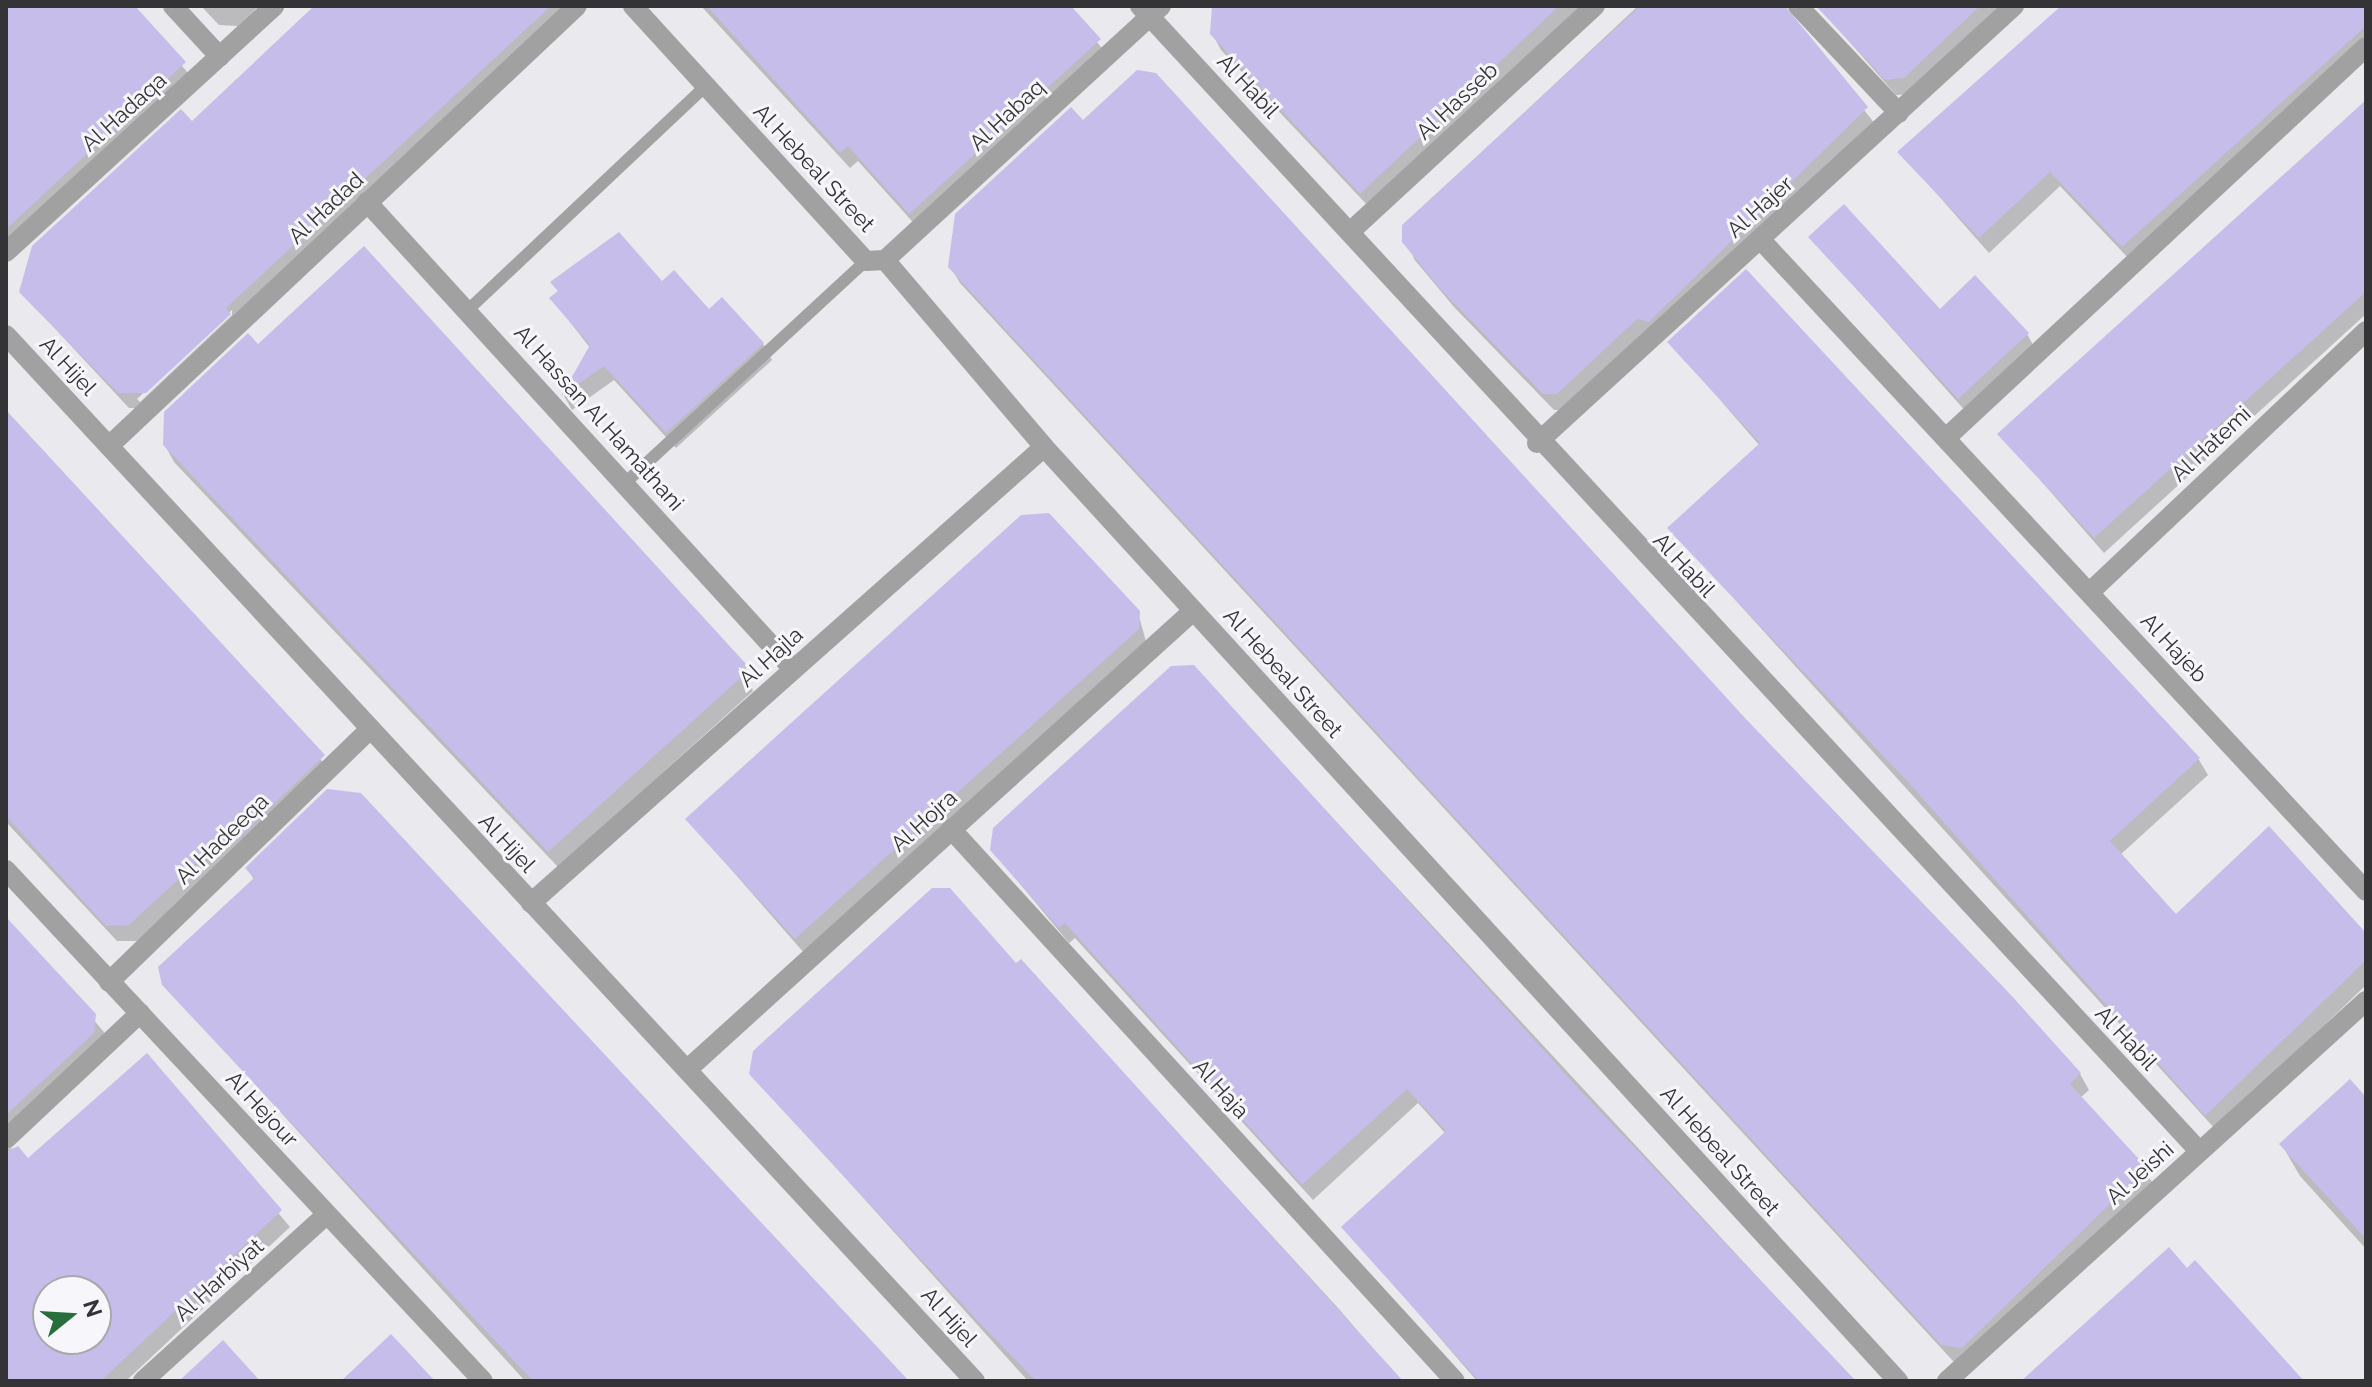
<!DOCTYPE html>
<style>
body{margin:0}
#map{position:relative;width:2372px;height:1387px;overflow:hidden;background:#eae9ed;font-family:Raleway,sans-serif}
div>[style]{position:absolute}
.shadow>*{inset:0;background:#0003}
.building>*{inset:0;background:#c6bdea}
.lane>*{height:12px;margin:-6px;padding:0 6px;transform-origin:6px;border-radius:6px;background:#a0a1a0}
.street>*{height:20px;margin:-10px;padding:0 10px;transform-origin:10px;border-radius:10px;background:#a0a1a0}
span{translate:-50% -50%;white-space:nowrap;text-align:center;line-height:1.15;-webkit-text-stroke:6px #f7f7fb;paint-order:stroke}
.street-label{font-size:22px;color:#343335}
.frame{position:absolute;inset:0;border:8px solid #343335;pointer-events:none}
.north{position:absolute;left:32px;top:1275px;width:80px;height:80px;box-sizing:border-box;background:#f7f7fb;border:2px solid #a9a9ac;border-radius:50%;rotate:72deg;font-size:22px;font-weight:700;line-height:32px;text-align:center;color:#343335}
.north::after{content:'';display:block;margin:auto;width:28px;height:36px;background:#266f3c;clip-path:polygon(50% 0,100% 100%,50% 72%,0 100%)}
</style>
<div id="map">
<div class="shadow">
<i style="clip-path:polygon(6px 6px,132px 6px,193px 79px,6px 253px)"></i>
<i style="clip-path:polygon(201px 6px,259px 6px,238px 26px,219px 25px)"></i>
<i style="clip-path:polygon(evenodd,317px 6px,569px 6px,155px 409px,129px 408px,21px 292px,317px 6px,232px 310px,232px 315px,140px 402px,137px 399px,232px 310px)"></i>
<i style="clip-path:polygon(701px 6px,1068px 6px,1108px 56px,919px 229px,858px 161px,850px 168px)"></i>
<i style="clip-path:polygon(1216px 6px,1590px 6px,1370px 208px,1221px 50px,1212px 33px)"></i>
<i style="clip-path:polygon(1638px 6px,1766px 6px,1798px 28px,1876px 125px,1566px 410px,1554px 410px,1454px 307px,1414px 259px,1404px 225px)"></i>
<i style="clip-path:polygon(2006px 6px,1913px 94px,1896px 95px,1819px 7px)"></i>
<i style="clip-path:polygon(2063px 6px,2366px 6px,2366px 47px,2132px 262px,2060px 186px,1989px 253px,1900px 152px)"></i>
<i style="clip-path:polygon(2366px 102px,2366px 314px,2104px 553px,2000px 434px)"></i>
<i style="clip-path:polygon(1083px 122px,1743px 720px,2080px 1074px,2089px 1090px,2080px 1098px,2155px 1185px,1972px 1363px,1953px 1361px,960px 283px,950px 266px)"></i>
<i style="clip-path:polygon(1811px 237px,1940px 311px,2027px 334px,2036px 350px,1968px 414px)"></i>
<i style="clip-path:polygon(1746px 272px,2199px 760px,2208px 775px,2120px 855px,2176px 916px,2366px 936px,2366px 985px,2216px 1130px,1670px 528px,1760px 446px,1670px 342px)"></i>
<i style="clip-path:polygon(553px 282px,709px 312px,763px 344px,772px 360px,676px 448px,614px 380px,572px 410px,564px 396px,591px 349px,552px 299px,559px 293px)"></i>
<i style="clip-path:polygon(258px 347px,745px 665px,753px 691px,558px 867px,174px 462px,165px 445px)"></i>
<i style="clip-path:polygon(6px 413px,332px 772px,138px 941px,117px 941px,6px 822px)"></i>
<i style="clip-path:polygon(1138px 613px,1147px 645px,805px 954px,687px 819px)"></i>
<i style="clip-path:polygon(1193px 667px,1812px 1336px,1853px 1381px,1477px 1381px,1344px 1227px,1446px 1134px,1418px 1103px,1313px 1200px,1075px 938px,1069px 943px,992px 850px)"></i>
<i style="clip-path:polygon(248px 869px,907px 1381px,525px 1381px,164px 984px,254px 880px)"></i>
<i style="clip-path:polygon(6px 919px,104px 1032px,102px 1050px,6px 1140px)"></i>
<i style="clip-path:polygon(1021px 962px,1338px 1308px,1401px 1381px,1028px 1381px,751px 1073px)"></i>
<i style="clip-path:polygon(evenodd,147px 1056px,290px 1227px,126px 1381px,6px 1381px,6px 1149px,17px 1148px,28px 1161px,147px 1056px,48px 1291px,96px 1291px,96px 1339px,48px 1339px,48px 1291px)"></i>
<i style="clip-path:polygon(2366px 1100px,2366px 1249px,2300px 1176px,2282px 1145px)"></i>
</div>
<div class="building">
<i style="clip-path:polygon(6px 6px,135px 6px,186px 62px,6px 229px)"></i>
<i style="clip-path:polygon(314px 6px,551px 6px,226px 308px,231px 314px,146px 393px,118px 393px,19px 292px,32px 246px,181px 109px,192px 121px)"></i>
<i style="clip-path:polygon(707px 6px,1071px 6px,1101px 39px,909px 214px,848px 146px,840px 153px)"></i>
<i style="clip-path:polygon(1212px 6px,1559px 6px,1360px 194px,1210px 34px)"></i>
<i style="clip-path:polygon(1640px 6px,1785px 6px,1868px 107px,1649px 322px,1637px 319px,1557px 394px,1543px 394px,1442px 291px,1402px 242px,1402px 225px)"></i>
<i style="clip-path:polygon(1816px 6px,1980px 6px,1904px 78px,1885px 80px)"></i>
<i style="clip-path:polygon(2061px 6px,2366px 6px,2366px 26px,2122px 247px,2050px 172px,1979px 238px,1897px 152px)"></i>
<i style="clip-path:polygon(1137px 70px,1156px 73px,1745px 718px,2010px 994px,2081px 1073px,2070px 1084px,2147px 1168px,1962px 1348px,1941px 1345px,948px 267px,955px 214px,1071px 107px,1083px 120px)"></i>
<i style="clip-path:polygon(2366px 100px,2366px 292px,2094px 538px,1997px 434px)"></i>
<i style="clip-path:polygon(1844px 204px,1940px 309px,1975px 275px,2029px 333px,1958px 399px,1808px 237px)"></i>
<i style="clip-path:polygon(619px 232px,662px 281px,674px 270px,709px 309px,722px 297px,764px 343px,666px 433px,604px 366px,561px 396px,590px 345px,549px 298px,558px 291px,550px 282px)"></i>
<i style="clip-path:polygon(364px 246px,746px 664px,745px 674px,548px 852px,163px 445px,164px 412px,248px 333px,258px 344px)"></i>
<i style="clip-path:polygon(1746px 269px,2200px 758px,2110px 841px,2176px 914px,2269px 826px,2366px 933px,2366px 960px,2205px 1116px,1909px 783px,1667px 528px,1760px 443px,1667px 342px)"></i>
<i style="clip-path:polygon(6px 410px,325px 755px,227px 849px,220px 841px,129px 925px,106px 926px,6px 816px)"></i>
<i style="clip-path:polygon(1049px 513px,1140px 611px,1139px 629px,795px 939px,685px 819px,1021px 515px)"></i>
<i style="clip-path:polygon(1194px 665px,1579px 1089px,1856px 1381px,1479px 1381px,1341px 1227px,1446px 1131px,1407px 1089px,1302px 1185px,1065px 923px,1059px 928px,990px 850px,993px 828px,1171px 666px)"></i>
<i style="clip-path:polygon(327px 789px,361px 793px,909px 1381px,533px 1381px,162px 985px,158px 967px,254px 878px,245px 868px)"></i>
<i style="clip-path:polygon(932px 888px,950px 888px,1016px 963px,1021px 959px,1403px 1381px,1036px 1381px,975px 1318px,749px 1074px,753px 1051px)"></i>
<i style="clip-path:polygon(6px 917px,96px 1014px,94px 1033px,6px 1115px)"></i>
<i style="clip-path:polygon(evenodd,147px 1053px,282px 1210px,101px 1381px,6px 1381px,6px 1152px,18px 1146px,28px 1158px,147px 1053px,48px 1291px,96px 1291px,96px 1339px,48px 1339px,48px 1291px)"></i>
<i style="clip-path:polygon(2350px 1079px,2366px 1097px,2366px 1239px,2279px 1144px)"></i>
<i style="clip-path:polygon(2169px 1247px,2187px 1268px,2195px 1260px,2304px 1381px,2021px 1381px)"></i>
<i style="clip-path:polygon(391px 1334px,435px 1381px,341px 1381px)"></i>
<i style="clip-path:polygon(223px 1340px,260px 1381px,179px 1381px)"></i>
</div>
<div class="lane">
<i style="left:469px;top:309px;width:325px;rotate:-43.3deg"></i>
<i style="left:625px;top:483px;width:328px;rotate:-42.7deg"></i>
</div>
<div class="street">
<i style="left:173px;top:6px;width:69px;rotate:47.3deg"></i>
<i style="left:633px;top:6px;width:345px;rotate:47.6deg"></i>
<i style="left:866px;top:261px;width:19px;rotate:-3deg"></i>
<i style="left:885px;top:260px;width:245px;rotate:49.6deg"></i>
<i style="left:1044px;top:447px;width:1266px;rotate:47.56deg"></i>
<i style="left:1140px;top:6px;width:1560px;rotate:47.23deg"></i>
<i style="left:1798px;top:6px;width:147px;rotate:46.7deg"></i>
<i style="left:367px;top:202px;width:632px;rotate:47.63deg"></i>
<i style="left:1351px;top:231px;width:332px;rotate:-42.7deg"></i>
<i style="left:1760px;top:239px;width:890px;rotate:47.09deg"></i>
<i style="left:6px;top:252px;width:364px;rotate:-42.5deg"></i>
<i style="left:885px;top:260px;width:375px;rotate:-42.6deg"></i>
<i style="left:6px;top:335px;width:1426px;rotate:47.19deg"></i>
<i style="left:1946px;top:438px;width:574px;rotate:-42.95deg"></i>
<i style="left:1537px;top:443px;width:647px;rotate:-42.49deg"></i>
<i style="left:109px;top:446px;width:642px;rotate:-43.23deg"></i>
<i style="left:2090px;top:592px;width:380px;rotate:-43.4deg"></i>
<i style="left:951px;top:829px;width:747px;rotate:47.6deg"></i>
<i style="left:6px;top:870px;width:699px;rotate:46.97deg"></i>
<i style="left:531px;top:903px;width:686px;rotate:-41.63deg"></i>
<i style="left:109px;top:982px;width:362px;rotate:-44.1deg"></i>
<i style="left:689px;top:1068px;width:680px;rotate:-42.2deg"></i>
<i style="left:6px;top:1139px;width:184px;rotate:-43.2deg"></i>
<i style="left:143px;top:1381px;width:248px;rotate:-42.2deg"></i>
<i style="left:1947px;top:1381px;width:566px;rotate:-42.21deg"></i>
</div>
<div class="street-label">
<span style="left:1248px;top:86px;rotate:47deg">Al Habil</span>
<span style="left:1457px;top:101px;rotate:-43deg">Al Hasseb</span>
<span style="left:124px;top:112px;rotate:-42deg">Al Hadaqa</span>
<span style="left:1007px;top:115px;rotate:-43deg">Al Habaq</span>
<span style="left:814px;top:168px;rotate:47deg">Al Hebeal Street</span>
<span style="left:1760px;top:207px;rotate:-42deg">Al Hajer</span>
<span style="left:326px;top:208px;rotate:-43deg">Al Hadad</span>
<span style="left:68px;top:366px;rotate:47deg">Al Hijel</span>
<span style="left:599px;top:418px;rotate:48deg">Al Hassan Al Hamathani</span>
<span style="left:2211px;top:444px;rotate:-43deg">Al Hatemi</span>
<span style="left:1684px;top:565px;rotate:47deg">Al Habil</span>
<span style="left:2174px;top:648px;rotate:47deg">Al Hajeb</span>
<span style="left:771px;top:657px;rotate:-42deg">Al Hajla</span>
<span style="left:1283px;top:673px;rotate:48deg">Al Hebeal Street</span>
<span style="left:924px;top:821px;rotate:-42deg">Al Hojra</span>
<span style="left:222px;top:839px;rotate:-44deg">Al Hadeeqa</span>
<span style="left:507px;top:843px;rotate:47deg">Al Hijel</span>
<span style="left:2126px;top:1038px;rotate:47deg">Al Habil</span>
<span style="left:1221px;top:1089px;rotate:48deg">Al Haja</span>
<span style="left:262px;top:1109px;rotate:47deg">Al Hejour</span>
<span style="left:1720px;top:1151px;rotate:48deg">Al Hebeal Street</span>
<span style="left:2140px;top:1173px;rotate:-42deg">Al Jeishi</span>
<span style="left:219px;top:1280px;rotate:-42deg">Al Harbiyat</span>
<span style="left:949px;top:1317px;rotate:48deg">Al Hijel</span>
</div>
<div class="frame"></div>
<div class="north">N</div>
</div>
